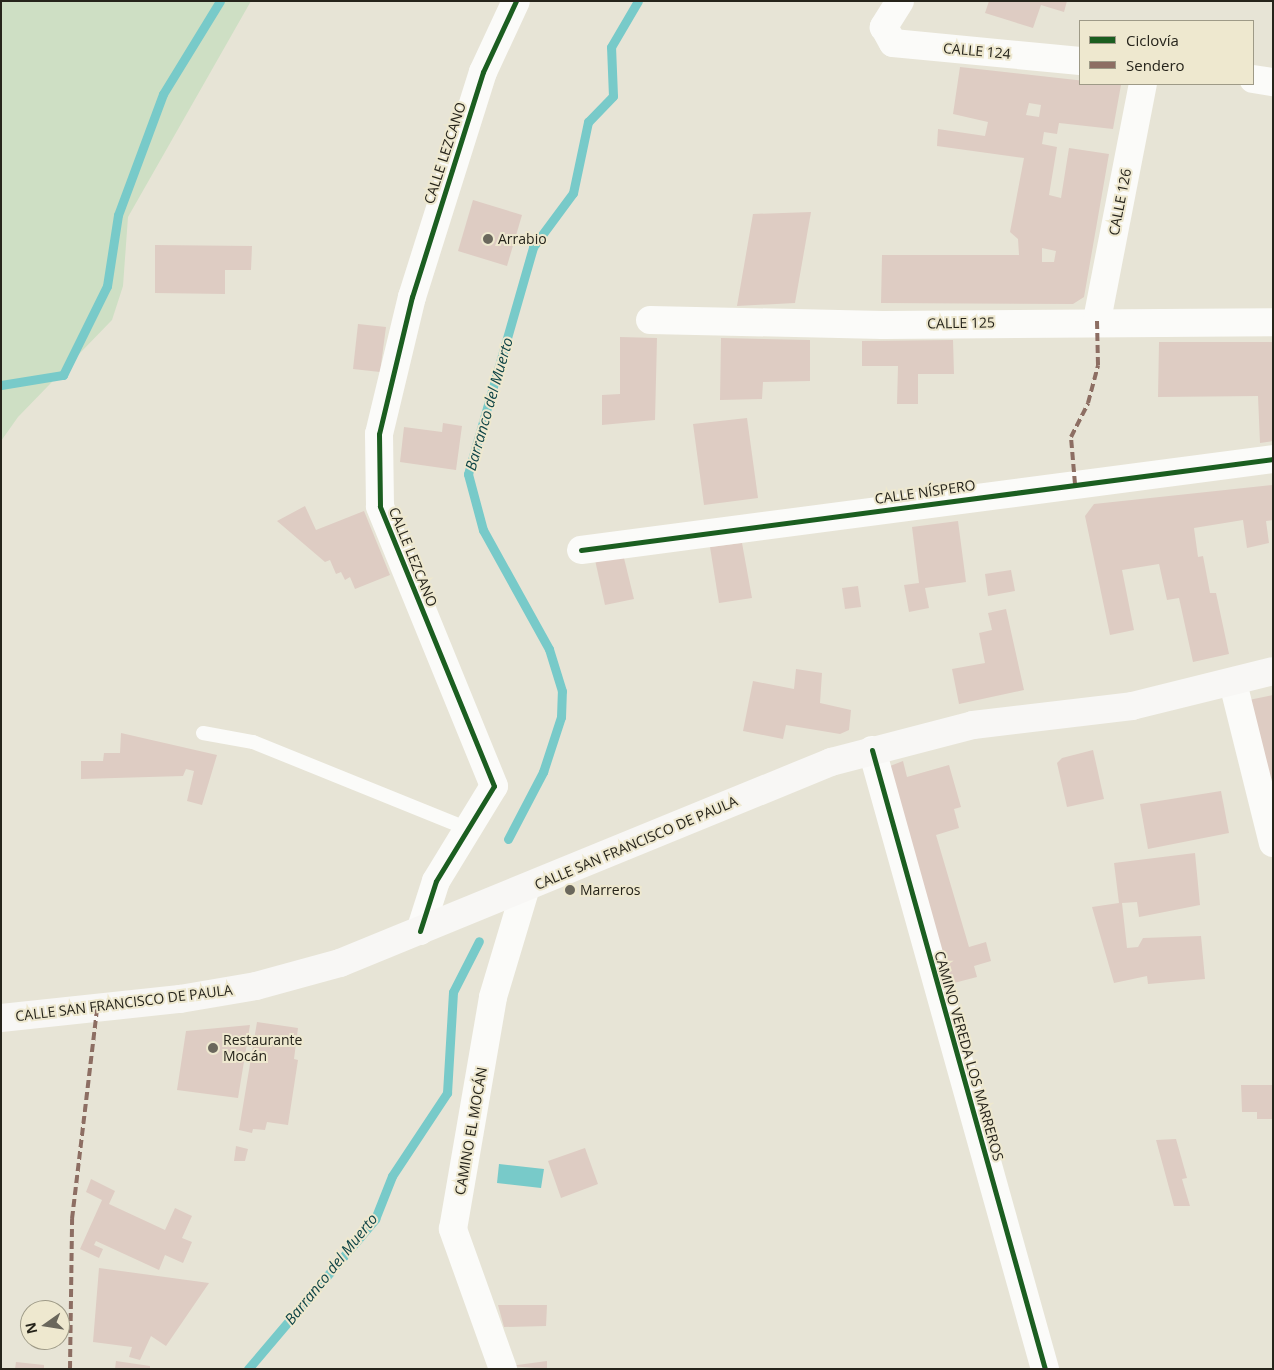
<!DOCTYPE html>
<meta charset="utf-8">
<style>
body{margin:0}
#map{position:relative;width:1274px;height:1370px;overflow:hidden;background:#e7e4d6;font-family:"Open Sans",sans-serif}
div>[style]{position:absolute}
.green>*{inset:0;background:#cedfc4}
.water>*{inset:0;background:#78cac9}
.stream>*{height:9px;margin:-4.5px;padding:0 4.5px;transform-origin:4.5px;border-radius:4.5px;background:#78cac9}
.building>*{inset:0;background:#deccc3}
.service>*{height:14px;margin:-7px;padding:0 7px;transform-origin:7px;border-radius:7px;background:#fbfbf9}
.minor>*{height:28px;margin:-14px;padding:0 14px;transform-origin:14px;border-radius:14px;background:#fbfbf9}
.secondary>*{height:28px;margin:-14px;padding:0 14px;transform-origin:14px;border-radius:14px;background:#f8f7f5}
.quiet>*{height:4px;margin-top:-2px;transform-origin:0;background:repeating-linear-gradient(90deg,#8d6e63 0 8px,transparent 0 12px)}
.cycleway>*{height:5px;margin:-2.5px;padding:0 2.5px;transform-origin:2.5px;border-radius:2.5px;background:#1b5e20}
.dots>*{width:14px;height:14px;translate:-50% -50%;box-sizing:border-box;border:2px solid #eee8cf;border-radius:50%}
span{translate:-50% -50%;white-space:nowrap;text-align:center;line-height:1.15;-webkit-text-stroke:4px #eee8cf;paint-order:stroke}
.street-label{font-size:14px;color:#26241b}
.poi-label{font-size:14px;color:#26241b}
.left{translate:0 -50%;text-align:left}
.water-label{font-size:15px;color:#0e4446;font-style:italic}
.frame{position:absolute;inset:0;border:2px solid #26241b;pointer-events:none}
.legend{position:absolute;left:1079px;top:20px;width:175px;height:65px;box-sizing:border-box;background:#eee8cf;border:1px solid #9e9a87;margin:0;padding:6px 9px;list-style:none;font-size:15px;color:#26241b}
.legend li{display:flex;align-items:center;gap:10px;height:25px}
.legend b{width:25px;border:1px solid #9e9a87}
.north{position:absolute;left:20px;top:1300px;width:50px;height:50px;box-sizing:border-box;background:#eee8cf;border:1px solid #9e9a87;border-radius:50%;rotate:257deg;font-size:14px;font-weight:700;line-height:20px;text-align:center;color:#26241b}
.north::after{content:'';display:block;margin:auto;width:18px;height:22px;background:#6a675c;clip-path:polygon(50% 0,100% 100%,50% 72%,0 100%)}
</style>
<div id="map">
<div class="green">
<i style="clip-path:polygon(1px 1px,251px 1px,128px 217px,123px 286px,112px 320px,18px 417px,1px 441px)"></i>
</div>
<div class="water">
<i style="clip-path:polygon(499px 1164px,544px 1169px,541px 1188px,497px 1183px)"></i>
</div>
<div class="stream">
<i style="left:1px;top:385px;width:63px;rotate:-9.2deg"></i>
<i style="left:63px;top:375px;width:99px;rotate:-63.7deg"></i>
<i style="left:107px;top:286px;width:72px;rotate:-81.2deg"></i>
<i style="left:118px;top:215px;width:129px;rotate:-69.6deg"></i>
<i style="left:163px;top:94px;width:109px;rotate:-58.5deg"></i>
<i style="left:508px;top:839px;width:76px;rotate:-62.4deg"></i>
<i style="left:543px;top:772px;width:58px;rotate:-71.9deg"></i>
<i style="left:561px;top:717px;width:26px;rotate:-88deg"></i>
<i style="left:562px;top:691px;width:44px;rotate:-107.2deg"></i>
<i style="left:549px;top:649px;width:136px;rotate:-119deg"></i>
<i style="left:483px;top:530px;width:58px;rotate:-105deg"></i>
<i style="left:468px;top:474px;width:236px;rotate:-74deg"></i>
<i style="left:533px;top:247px;width:67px;rotate:-53.5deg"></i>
<i style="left:573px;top:193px;width:73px;rotate:-78.1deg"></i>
<i style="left:588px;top:122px;width:36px;rotate:-46deg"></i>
<i style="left:613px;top:96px;width:49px;rotate:-92.3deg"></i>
<i style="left:611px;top:47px;width:53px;rotate:-59.6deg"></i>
<i style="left:248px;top:1369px;width:197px;rotate:-49.7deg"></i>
<i style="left:375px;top:1219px;width:46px;rotate:-68.4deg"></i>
<i style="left:392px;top:1176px;width:100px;rotate:-56.5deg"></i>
<i style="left:447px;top:1093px;width:101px;rotate:-86.6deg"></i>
<i style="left:453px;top:992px;width:57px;rotate:-63deg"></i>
</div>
<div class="building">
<i style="clip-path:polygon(989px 1px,1067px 1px,1064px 12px,1041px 5px,1033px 28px,985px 13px)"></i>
<i style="clip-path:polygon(evenodd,960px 67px,1121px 85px,1113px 129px,1059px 123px,1057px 134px,1044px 132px,1042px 144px,1057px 147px,1049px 195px,1061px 198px,1069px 148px,1109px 154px,1084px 297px,1073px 304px,881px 303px,882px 255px,1019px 255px,1018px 239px,1010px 232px,1024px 158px,937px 146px,938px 129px,985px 136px,988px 122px,953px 114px,960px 67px,1029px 103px,1041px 105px,1039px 117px,1026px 115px,1029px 103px,960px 67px,1042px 248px,1056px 251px,1054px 262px,1042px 262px,1042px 248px)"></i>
<i style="clip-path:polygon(473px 200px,522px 215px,507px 266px,458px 251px)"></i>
<i style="clip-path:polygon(811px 212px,795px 303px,737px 306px,753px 214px)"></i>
<i style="clip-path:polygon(155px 245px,252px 246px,251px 270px,225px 270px,225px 294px,155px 293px)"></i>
<i style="clip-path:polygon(358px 324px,386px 327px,380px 372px,353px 369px)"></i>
<i style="clip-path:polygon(620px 337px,657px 338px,655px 420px,602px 425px,602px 395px,620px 394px)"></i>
<i style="clip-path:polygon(721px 338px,810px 340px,810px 381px,763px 382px,762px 399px,720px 400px)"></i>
<i style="clip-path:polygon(953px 340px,954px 374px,918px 374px,918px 404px,897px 404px,898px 366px,862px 366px,862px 341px)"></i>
<i style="clip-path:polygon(1159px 342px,1273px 342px,1273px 441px,1260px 443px,1258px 396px,1158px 397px)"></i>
<i style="clip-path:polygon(747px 418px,758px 498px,704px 505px,693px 424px)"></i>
<i style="clip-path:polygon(443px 423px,462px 426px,456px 470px,400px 462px,404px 427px,442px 432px)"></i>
<i style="clip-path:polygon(1273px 485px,1273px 520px,1266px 521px,1269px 543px,1247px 548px,1243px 520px,1194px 528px,1198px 557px,1203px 556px,1210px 593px,1216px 593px,1229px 654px,1193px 662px,1179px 598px,1167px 600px,1159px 564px,1122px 570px,1134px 630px,1110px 635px,1085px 516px,1094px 504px)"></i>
<i style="clip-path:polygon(305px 506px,316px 530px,364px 511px,390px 575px,355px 589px,350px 577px,345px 580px,341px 572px,336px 574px,330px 560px,325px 562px,277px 521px)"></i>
<i style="clip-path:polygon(958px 521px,966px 582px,925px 588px,929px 608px,909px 612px,904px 585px,919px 583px,912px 527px)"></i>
<i style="clip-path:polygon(742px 543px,752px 598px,719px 603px,710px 547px)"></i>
<i style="clip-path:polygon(623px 554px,634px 599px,605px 605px,595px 560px)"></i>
<i style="clip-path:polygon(1011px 570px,1015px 591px,988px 596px,985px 574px)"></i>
<i style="clip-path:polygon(858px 586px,861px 607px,845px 609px,842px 588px)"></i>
<i style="clip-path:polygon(1006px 609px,1024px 690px,959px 704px,952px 669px,985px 663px,979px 633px,992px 630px,988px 613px)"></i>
<i style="clip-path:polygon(796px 669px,822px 673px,820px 703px,851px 710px,849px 730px,840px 734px,786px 725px,783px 739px,743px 731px,753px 681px,794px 689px)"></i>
<i style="clip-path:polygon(1273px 695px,1273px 789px,1244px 701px)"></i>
<i style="clip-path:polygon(121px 733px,217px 755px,202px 805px,187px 801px,194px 771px,186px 769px,183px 776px,81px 779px,81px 761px,103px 761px,104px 753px,120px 753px)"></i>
<i style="clip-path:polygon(1093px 750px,1104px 799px,1067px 807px,1057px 763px,1062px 758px)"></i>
<i style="clip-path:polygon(903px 761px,907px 777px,949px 765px,961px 807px,954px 809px,959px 828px,936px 835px,969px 947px,986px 942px,991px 961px,974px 966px,977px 977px,950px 984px,885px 768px)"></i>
<i style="clip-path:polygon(1221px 791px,1229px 833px,1148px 849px,1140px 804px)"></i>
<i style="clip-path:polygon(1195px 853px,1200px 905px,1139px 917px,1137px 902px,1122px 903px,1127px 948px,1138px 947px,1143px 938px,1201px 936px,1205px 979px,1148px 984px,1147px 976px,1114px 983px,1092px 907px,1119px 903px,1114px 863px)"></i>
<i style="clip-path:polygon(257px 1022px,298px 1028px,294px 1059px,298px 1060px,288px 1125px,267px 1122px,265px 1130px,253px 1129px,252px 1133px,239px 1130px)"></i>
<i style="clip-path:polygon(250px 1025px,238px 1098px,177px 1090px,186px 1031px)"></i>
<i style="clip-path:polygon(1241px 1085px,1273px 1085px,1273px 1119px,1257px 1119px,1257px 1112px,1242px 1112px)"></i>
<i style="clip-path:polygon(1176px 1139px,1187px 1178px,1182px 1179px,1190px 1206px,1174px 1206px,1156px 1140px)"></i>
<i style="clip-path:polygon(236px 1146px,248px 1149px,245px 1161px,234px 1161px)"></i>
<i style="clip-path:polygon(585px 1148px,598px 1184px,561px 1198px,548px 1161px)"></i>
<i style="clip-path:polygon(91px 1179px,115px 1191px,109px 1204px,165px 1230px,175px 1208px,192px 1216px,182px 1238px,192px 1242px,183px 1263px,165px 1255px,159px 1270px,96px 1241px,94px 1245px,103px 1249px,99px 1258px,80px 1249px,102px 1200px,86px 1192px)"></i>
<i style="clip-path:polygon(99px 1268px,209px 1283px,166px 1346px,151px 1336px,140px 1360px,129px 1357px,132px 1347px,93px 1342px)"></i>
<i style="clip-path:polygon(498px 1305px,547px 1305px,546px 1326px,504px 1327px)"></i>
<i style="clip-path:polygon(116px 1361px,150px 1366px,150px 1369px,115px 1369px)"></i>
<i style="clip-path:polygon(547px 1361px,547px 1369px,510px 1366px)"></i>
<i style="clip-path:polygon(16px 1362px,44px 1365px,44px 1369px,15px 1369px)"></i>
</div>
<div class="service">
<i style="left:203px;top:733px;width:51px;rotate:10.2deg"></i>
<i style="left:253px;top:742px;width:232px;rotate:22deg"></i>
</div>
<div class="minor">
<i style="left:900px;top:1px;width:31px;rotate:122deg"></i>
<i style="left:884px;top:27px;width:18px;rotate:61deg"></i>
<i style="left:893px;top:43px;width:188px;rotate:5.5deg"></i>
<i style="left:1253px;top:79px;width:20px;rotate:9deg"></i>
<i style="left:650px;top:320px;width:233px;rotate:1.2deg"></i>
<i style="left:883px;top:325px;width:390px;rotate:-0.4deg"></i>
<i style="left:1097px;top:320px;width:240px;rotate:-79deg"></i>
<i style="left:581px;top:550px;width:698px;rotate:-7.49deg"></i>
<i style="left:1233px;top:683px;width:165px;rotate:76deg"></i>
<i style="left:872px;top:750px;width:643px;rotate:74.39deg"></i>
<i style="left:420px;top:931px;width:52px;rotate:-72.3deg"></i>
<i style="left:436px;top:881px;width:111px;rotate:-58.6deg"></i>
<i style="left:494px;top:786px;width:302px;rotate:-112.2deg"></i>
<i style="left:380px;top:506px;width:72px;rotate:-90.8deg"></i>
<i style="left:379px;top:434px;width:141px;rotate:-76.5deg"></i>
<i style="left:412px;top:297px;width:236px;rotate:-72.5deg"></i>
<i style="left:483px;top:72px;width:78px;rotate:-65.1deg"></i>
<i style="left:503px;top:1369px;width:149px;rotate:-109.7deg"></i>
<i style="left:453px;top:1229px;width:235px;rotate:-80.2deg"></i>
<i style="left:493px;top:997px;width:112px;rotate:-73.3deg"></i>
</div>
<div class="secondary">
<i style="left:1px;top:1018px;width:180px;rotate:-6.1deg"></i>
<i style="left:180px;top:999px;width:77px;rotate:-9.7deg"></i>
<i style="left:256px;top:986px;width:87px;rotate:-15.3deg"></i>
<i style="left:340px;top:963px;width:531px;rotate:-22.26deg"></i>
<i style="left:831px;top:762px;width:147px;rotate:-14.6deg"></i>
<i style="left:973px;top:725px;width:160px;rotate:-6.8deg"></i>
<i style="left:1132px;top:706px;width:145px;rotate:-13.9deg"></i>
</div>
<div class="quiet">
<i style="left:1075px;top:484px;width:47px;rotate:-94.9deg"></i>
<i style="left:1071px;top:437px;width:38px;rotate:-63deg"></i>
<i style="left:1088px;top:403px;width:39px;rotate:-75deg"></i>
<i style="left:1098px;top:365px;width:45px;rotate:-91.3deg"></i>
<i style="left:70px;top:1369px;width:150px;rotate:-89.2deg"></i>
<i style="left:72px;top:1219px;width:212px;rotate:-83.2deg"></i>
</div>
<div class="cycleway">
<i style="left:581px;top:550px;width:698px;rotate:-7.49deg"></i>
<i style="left:872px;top:750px;width:643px;rotate:74.39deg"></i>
<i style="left:420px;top:931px;width:52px;rotate:-72.3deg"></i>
<i style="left:436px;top:881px;width:111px;rotate:-58.6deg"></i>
<i style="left:494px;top:786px;width:302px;rotate:-112.2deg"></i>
<i style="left:380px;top:506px;width:72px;rotate:-90.8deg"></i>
<i style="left:379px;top:434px;width:141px;rotate:-76.5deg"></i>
<i style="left:412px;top:297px;width:236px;rotate:-72.5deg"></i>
<i style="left:483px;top:72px;width:78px;rotate:-65.1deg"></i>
</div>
<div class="dots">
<i style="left:488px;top:239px;background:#6a675c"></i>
<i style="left:570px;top:890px;background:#6a675c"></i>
<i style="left:213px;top:1048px;background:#6a675c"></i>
</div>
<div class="street-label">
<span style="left:977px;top:51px;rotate:5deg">CALLE 124</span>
<span style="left:445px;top:153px;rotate:-72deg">CALLE LEZCANO</span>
<span style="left:1120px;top:202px;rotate:-79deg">CALLE 126</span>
<span style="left:961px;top:323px;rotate:-1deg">CALLE 125</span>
<span style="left:925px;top:492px;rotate:-8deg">CALLE NÍSPERO</span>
<span style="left:413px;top:557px;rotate:68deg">CALLE LEZCANO</span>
<span style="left:636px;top:843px;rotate:-23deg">CALLE SAN FRANCISCO DE PAULA</span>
<span style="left:124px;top:1003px;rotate:-7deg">CALLE SAN FRANCISCO DE PAULA</span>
<span style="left:969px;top:1056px;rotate:74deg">CAMINO VEREDA LOS MARREROS</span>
<span style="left:471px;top:1131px;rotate:-80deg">CAMINO EL MOCÁN</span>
</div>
<div class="poi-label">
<span class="left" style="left:498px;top:239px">Arrabio</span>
<span class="left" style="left:580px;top:890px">Marreros</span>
<span class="left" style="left:223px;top:1048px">Restaurante<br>Mocán</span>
</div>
<div class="water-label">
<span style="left:489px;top:404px;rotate:-74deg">Barranco del Muerto</span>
<span style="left:331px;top:1269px;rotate:-51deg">Barranco del Muerto</span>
</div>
<div class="frame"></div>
<ul class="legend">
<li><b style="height:6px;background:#1b5e20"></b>Ciclovía</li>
<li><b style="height:6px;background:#8d6e63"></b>Sendero</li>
</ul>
<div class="north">N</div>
</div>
